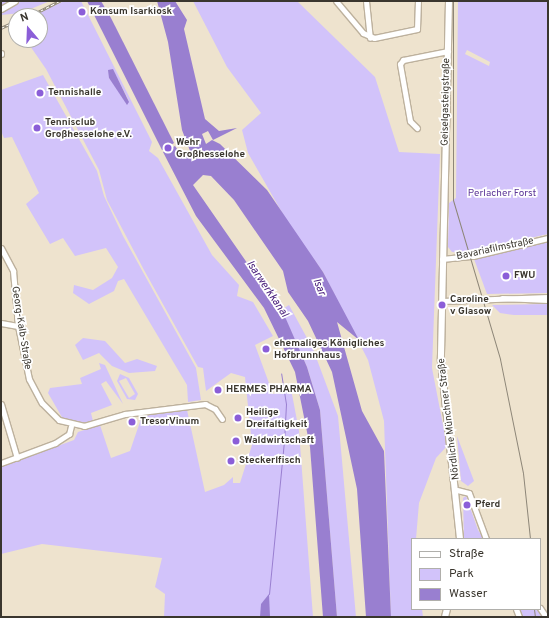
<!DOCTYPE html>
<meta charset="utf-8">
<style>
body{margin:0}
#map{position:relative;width:549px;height:618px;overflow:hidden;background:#eee3ce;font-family:Overpass,sans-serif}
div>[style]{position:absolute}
.green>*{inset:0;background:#d2c3fa}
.water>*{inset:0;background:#997fd0}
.stream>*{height:1px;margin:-0.5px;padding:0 0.5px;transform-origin:0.5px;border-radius:0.5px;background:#997fd0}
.roads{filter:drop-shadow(1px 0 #bdb19d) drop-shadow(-1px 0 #bdb19d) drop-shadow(0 1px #bdb19d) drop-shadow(0 -1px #bdb19d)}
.minor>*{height:5px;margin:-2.5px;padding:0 2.5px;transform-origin:2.5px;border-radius:2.5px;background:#fff}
.major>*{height:6px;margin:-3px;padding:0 3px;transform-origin:3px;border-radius:3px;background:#fff}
.tram>*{height:1px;margin:-0.5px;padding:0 0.5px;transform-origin:0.5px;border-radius:0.5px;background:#8d8678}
.rail>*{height:2.5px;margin-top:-1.25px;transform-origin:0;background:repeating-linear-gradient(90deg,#fff 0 3px,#8d8678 0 6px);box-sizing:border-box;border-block:1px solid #8d8678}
.dots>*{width:11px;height:11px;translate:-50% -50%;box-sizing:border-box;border:2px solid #fff;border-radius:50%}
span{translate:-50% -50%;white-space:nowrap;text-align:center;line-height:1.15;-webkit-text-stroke:3.5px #fff;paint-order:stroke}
.poi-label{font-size:10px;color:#3a362e;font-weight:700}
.left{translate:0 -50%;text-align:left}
.street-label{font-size:10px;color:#3a362e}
.park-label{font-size:10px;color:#5d3798}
.water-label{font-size:11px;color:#411576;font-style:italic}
.frame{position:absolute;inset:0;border:2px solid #3a362e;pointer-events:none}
.legend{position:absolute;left:411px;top:538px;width:130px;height:72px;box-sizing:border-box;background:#fff;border:1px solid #b0afab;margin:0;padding:5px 7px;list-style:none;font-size:12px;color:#3a362e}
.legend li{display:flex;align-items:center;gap:8px;height:20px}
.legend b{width:20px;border:1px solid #b0afab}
.north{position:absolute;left:8px;top:8px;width:40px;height:40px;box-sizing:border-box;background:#fff;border:1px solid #b0afab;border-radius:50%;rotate:341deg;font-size:11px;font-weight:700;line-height:16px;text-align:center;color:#3a362e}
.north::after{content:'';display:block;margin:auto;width:14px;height:18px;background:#8b5ed8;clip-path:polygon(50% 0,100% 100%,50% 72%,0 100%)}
</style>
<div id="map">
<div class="green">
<i style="clip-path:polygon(1px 1px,50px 1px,21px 13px,1px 15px)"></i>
<i style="clip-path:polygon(evenodd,64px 1px,81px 1px,152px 142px,149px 151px,158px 158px,212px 255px,239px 285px,237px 296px,253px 302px,273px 336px,255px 345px,273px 394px,291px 389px,299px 431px,313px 617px,164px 617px,165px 594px,155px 587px,162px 558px,42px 544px,1px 554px,1px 467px,74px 440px,78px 432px,100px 425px,111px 458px,130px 451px,143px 413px,187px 410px,205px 492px,224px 485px,233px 477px,233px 483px,240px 483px,252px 445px,245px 377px,231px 373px,206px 391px,203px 368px,198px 367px,144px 270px,107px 200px,99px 170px,46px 69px,26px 40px,40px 40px,40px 16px,33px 16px,64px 1px,113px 70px,129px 101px,109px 78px,113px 70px)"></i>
<i style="clip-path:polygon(193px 1px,297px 1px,375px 77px,399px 152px,440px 154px,432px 368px,447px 446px,436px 458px,419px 503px,416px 539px,412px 539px,412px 609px,422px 609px,423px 617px,391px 617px,384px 421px,368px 360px,323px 272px,288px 223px,248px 153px,242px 130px,261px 113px,227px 67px)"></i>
<i style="clip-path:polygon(evenodd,458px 1px,548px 1px,548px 234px,463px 253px,452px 252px,448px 247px,449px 203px,456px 198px,458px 1px,467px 50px,490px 62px,489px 66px,465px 54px,467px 50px)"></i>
<i style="clip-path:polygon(43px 75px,97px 171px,104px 196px,123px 236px,196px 368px,201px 400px,188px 402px,187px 385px,124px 279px,118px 281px,114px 291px,89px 304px,73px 293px,74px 285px,93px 290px,112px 278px,118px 267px,106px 248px,75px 256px,63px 238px,50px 244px,26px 204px,39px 193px,12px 137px,4px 138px,1px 131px,1px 90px)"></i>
<i style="clip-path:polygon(548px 241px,548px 293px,487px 294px,474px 259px)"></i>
<i style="clip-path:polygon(548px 304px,548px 315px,514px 315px,500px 313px,492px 305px)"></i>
<i style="clip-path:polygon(289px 305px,313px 349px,338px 416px,356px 617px,337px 617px,320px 410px,307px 367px,281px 310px)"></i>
<i style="clip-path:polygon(83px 338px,105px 341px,125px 363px,137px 359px,157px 366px,155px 371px,129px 373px,112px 366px,99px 353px,83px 360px,75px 345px)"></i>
<i style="clip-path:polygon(99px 363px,105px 365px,123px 404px,106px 381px,101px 384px,112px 405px,91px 413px,93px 421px,78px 424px,63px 419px,48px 393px,50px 388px,82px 384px,80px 378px,101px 369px)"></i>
<i style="clip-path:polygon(evenodd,120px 374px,129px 378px,138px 394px,135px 400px,127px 399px,117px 381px,120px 374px,126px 378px,135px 394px,129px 398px,119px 381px,126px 378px)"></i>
<i style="clip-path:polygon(457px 436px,474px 481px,468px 486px,461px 481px)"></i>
<i style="clip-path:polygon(466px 496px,478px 530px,484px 539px,464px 539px,463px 498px)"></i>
<i style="clip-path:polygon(540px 604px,548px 617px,516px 617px,513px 609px,540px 609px)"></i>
</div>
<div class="water">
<i style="clip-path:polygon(87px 1px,101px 1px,111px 18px,174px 143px,166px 148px,162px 150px)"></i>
<i style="clip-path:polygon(157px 1px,175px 1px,187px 20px,184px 29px,205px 119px,219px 131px,237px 128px,213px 140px,208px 131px,202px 134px,206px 144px,212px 140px,220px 144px,267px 190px,323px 272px,359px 340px,337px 322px,362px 411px,384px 451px,391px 617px,366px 617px,357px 489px,332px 372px,308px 321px,288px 292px,283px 271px,234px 200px,211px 176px,203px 175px,193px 185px,286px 319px,307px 367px,320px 410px,337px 617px,323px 617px,310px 447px,295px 372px,264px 308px,196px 216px,163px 152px,175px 146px,182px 156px,192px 156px,182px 130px,168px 42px)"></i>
<i style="clip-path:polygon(113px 69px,129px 102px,127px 105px,109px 78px,108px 70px)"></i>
<i style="clip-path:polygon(269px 594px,270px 617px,260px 617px,261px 604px)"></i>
</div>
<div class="stream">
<i style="left:269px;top:594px;width:153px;rotate:-84.4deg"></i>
<i style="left:284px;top:442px;width:38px;rotate:-87deg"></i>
<i style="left:286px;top:404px;width:31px;rotate:-99deg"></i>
</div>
<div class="roads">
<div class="minor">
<i style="left:336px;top:1px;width:42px;rotate:49.8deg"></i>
<i style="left:363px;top:33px;width:12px;rotate:24deg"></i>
<i style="left:374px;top:38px;width:44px;rotate:-11.8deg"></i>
<i style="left:417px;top:29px;width:28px;rotate:-88deg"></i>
<i style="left:366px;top:1px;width:37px;rotate:84deg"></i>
<i style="left:1px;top:9px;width:16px;rotate:-30deg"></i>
<i style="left:1px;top:53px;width:1px;rotate:90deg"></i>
<i style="left:417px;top:128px;width:10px;rotate:-135deg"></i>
<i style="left:410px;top:121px;width:58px;rotate:-100deg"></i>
<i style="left:400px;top:64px;width:5px;rotate:-53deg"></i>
<i style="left:403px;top:60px;width:46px;rotate:-11.3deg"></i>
<i style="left:1px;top:248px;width:26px;rotate:62deg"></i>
<i style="left:13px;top:271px;width:55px;rotate:84.8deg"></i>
<i style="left:18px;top:326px;width:54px;rotate:78.3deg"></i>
<i style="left:29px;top:379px;width:27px;rotate:62deg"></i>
<i style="left:42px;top:403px;width:24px;rotate:45deg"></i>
<i style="left:59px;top:420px;width:26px;rotate:13deg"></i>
<i style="left:84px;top:426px;width:43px;rotate:-16.3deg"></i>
<i style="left:125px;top:414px;width:81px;rotate:-7.1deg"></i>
<i style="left:205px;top:404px;width:11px;rotate:27deg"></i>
<i style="left:215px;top:409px;width:12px;rotate:55deg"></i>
<i style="left:442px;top:259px;width:31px;rotate:-6deg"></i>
<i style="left:473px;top:256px;width:77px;rotate:-13.5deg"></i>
<i style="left:502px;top:298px;width:46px;rotate:2.5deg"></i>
<i style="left:442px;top:301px;width:106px;rotate:-2.2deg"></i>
<i style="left:1px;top:323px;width:17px;rotate:10deg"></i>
<i style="left:1px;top:404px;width:56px;rotate:73.5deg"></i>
<i style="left:1px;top:463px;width:58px;rotate:-20.3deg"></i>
<i style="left:55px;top:443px;width:17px;rotate:-33deg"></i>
<i style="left:69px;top:434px;width:8px;rotate:-76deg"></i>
<i style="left:457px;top:490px;width:12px;rotate:14deg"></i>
<i style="left:469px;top:493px;width:49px;rotate:69.7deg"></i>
<i style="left:540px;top:608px;width:11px;rotate:56deg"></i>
<i style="left:516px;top:609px;width:9px;rotate:69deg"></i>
</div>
<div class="major">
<i style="left:449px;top:1px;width:360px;rotate:91.3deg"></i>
<i style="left:441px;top:361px;width:179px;rotate:83.9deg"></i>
<i style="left:445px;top:617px;width:8px;rotate:-76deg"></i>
</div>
</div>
<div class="tram">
<i style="left:453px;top:1px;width:199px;rotate:90deg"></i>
<i style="left:453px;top:200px;width:166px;rotate:73.5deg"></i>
<i style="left:500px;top:359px;width:116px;rotate:78.6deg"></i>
<i style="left:523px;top:473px;width:66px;rotate:83.9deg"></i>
<i style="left:534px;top:609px;width:8px;rotate:83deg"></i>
</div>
<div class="rail">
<i style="left:30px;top:16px;width:34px;rotate:-27deg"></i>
<i style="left:1px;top:28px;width:17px;rotate:-25deg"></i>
</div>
<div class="dots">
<i style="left:82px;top:12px;background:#8b5ed8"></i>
<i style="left:40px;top:93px;background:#8b5ed8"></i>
<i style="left:37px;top:128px;background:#8b5ed8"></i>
<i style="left:168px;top:148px;background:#8b5ed8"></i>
<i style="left:506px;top:276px;background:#8b5ed8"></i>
<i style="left:442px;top:305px;background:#8b5ed8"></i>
<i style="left:266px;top:349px;background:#8b5ed8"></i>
<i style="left:218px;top:390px;background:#8b5ed8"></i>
<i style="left:238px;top:418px;background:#8b5ed8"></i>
<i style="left:132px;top:422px;background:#8b5ed8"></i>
<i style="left:236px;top:441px;background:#8b5ed8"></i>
<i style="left:231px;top:461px;background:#8b5ed8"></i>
<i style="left:467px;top:505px;background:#8b5ed8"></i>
</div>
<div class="poi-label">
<span class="left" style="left:90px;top:12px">Konsum Isarkiosk</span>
<span class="left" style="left:48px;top:93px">Tennishalle</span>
<span class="left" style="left:45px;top:128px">Tennisclub<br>Großhesselohe e.V.</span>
<span class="left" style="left:176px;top:148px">Wehr<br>Großhesselohe</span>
<span class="left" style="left:514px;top:276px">FWU</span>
<span class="left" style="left:450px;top:305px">Caroline<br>v Glasow</span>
<span class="left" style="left:274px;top:349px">ehemaliges Königliches<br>Hofbrunnhaus</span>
<span class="left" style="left:226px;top:390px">HERMES PHARMA</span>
<span class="left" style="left:246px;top:418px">Heilige<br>Dreifaltigkeit</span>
<span class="left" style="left:140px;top:422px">TresorVinum</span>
<span class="left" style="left:244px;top:441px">Waldwirtschaft</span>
<span class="left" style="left:239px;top:461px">Steckerlfisch</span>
<span class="left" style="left:475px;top:505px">Pferd</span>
</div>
<div class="street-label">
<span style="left:446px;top:102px;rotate:-89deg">Geiselgasteigstraße</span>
<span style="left:495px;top:249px;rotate:-12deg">Bavariafilmstraße</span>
<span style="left:21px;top:328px;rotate:81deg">Georg-Kalb-Straße</span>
<span style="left:449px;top:419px;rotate:-97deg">Nördliche Münchner Straße</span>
</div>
<div class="park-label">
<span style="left:502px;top:194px">Perlacher Forst</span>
</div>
<div class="water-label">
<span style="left:319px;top:287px;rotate:68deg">Isar</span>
<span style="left:267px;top:289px;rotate:56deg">Isarwerkkanal</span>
</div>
<div class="frame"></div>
<ul class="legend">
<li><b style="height:5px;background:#fff"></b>Straße</li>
<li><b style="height:11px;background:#d2c3fa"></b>Park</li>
<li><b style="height:11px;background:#997fd0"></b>Wasser</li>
</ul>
<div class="north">N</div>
</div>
